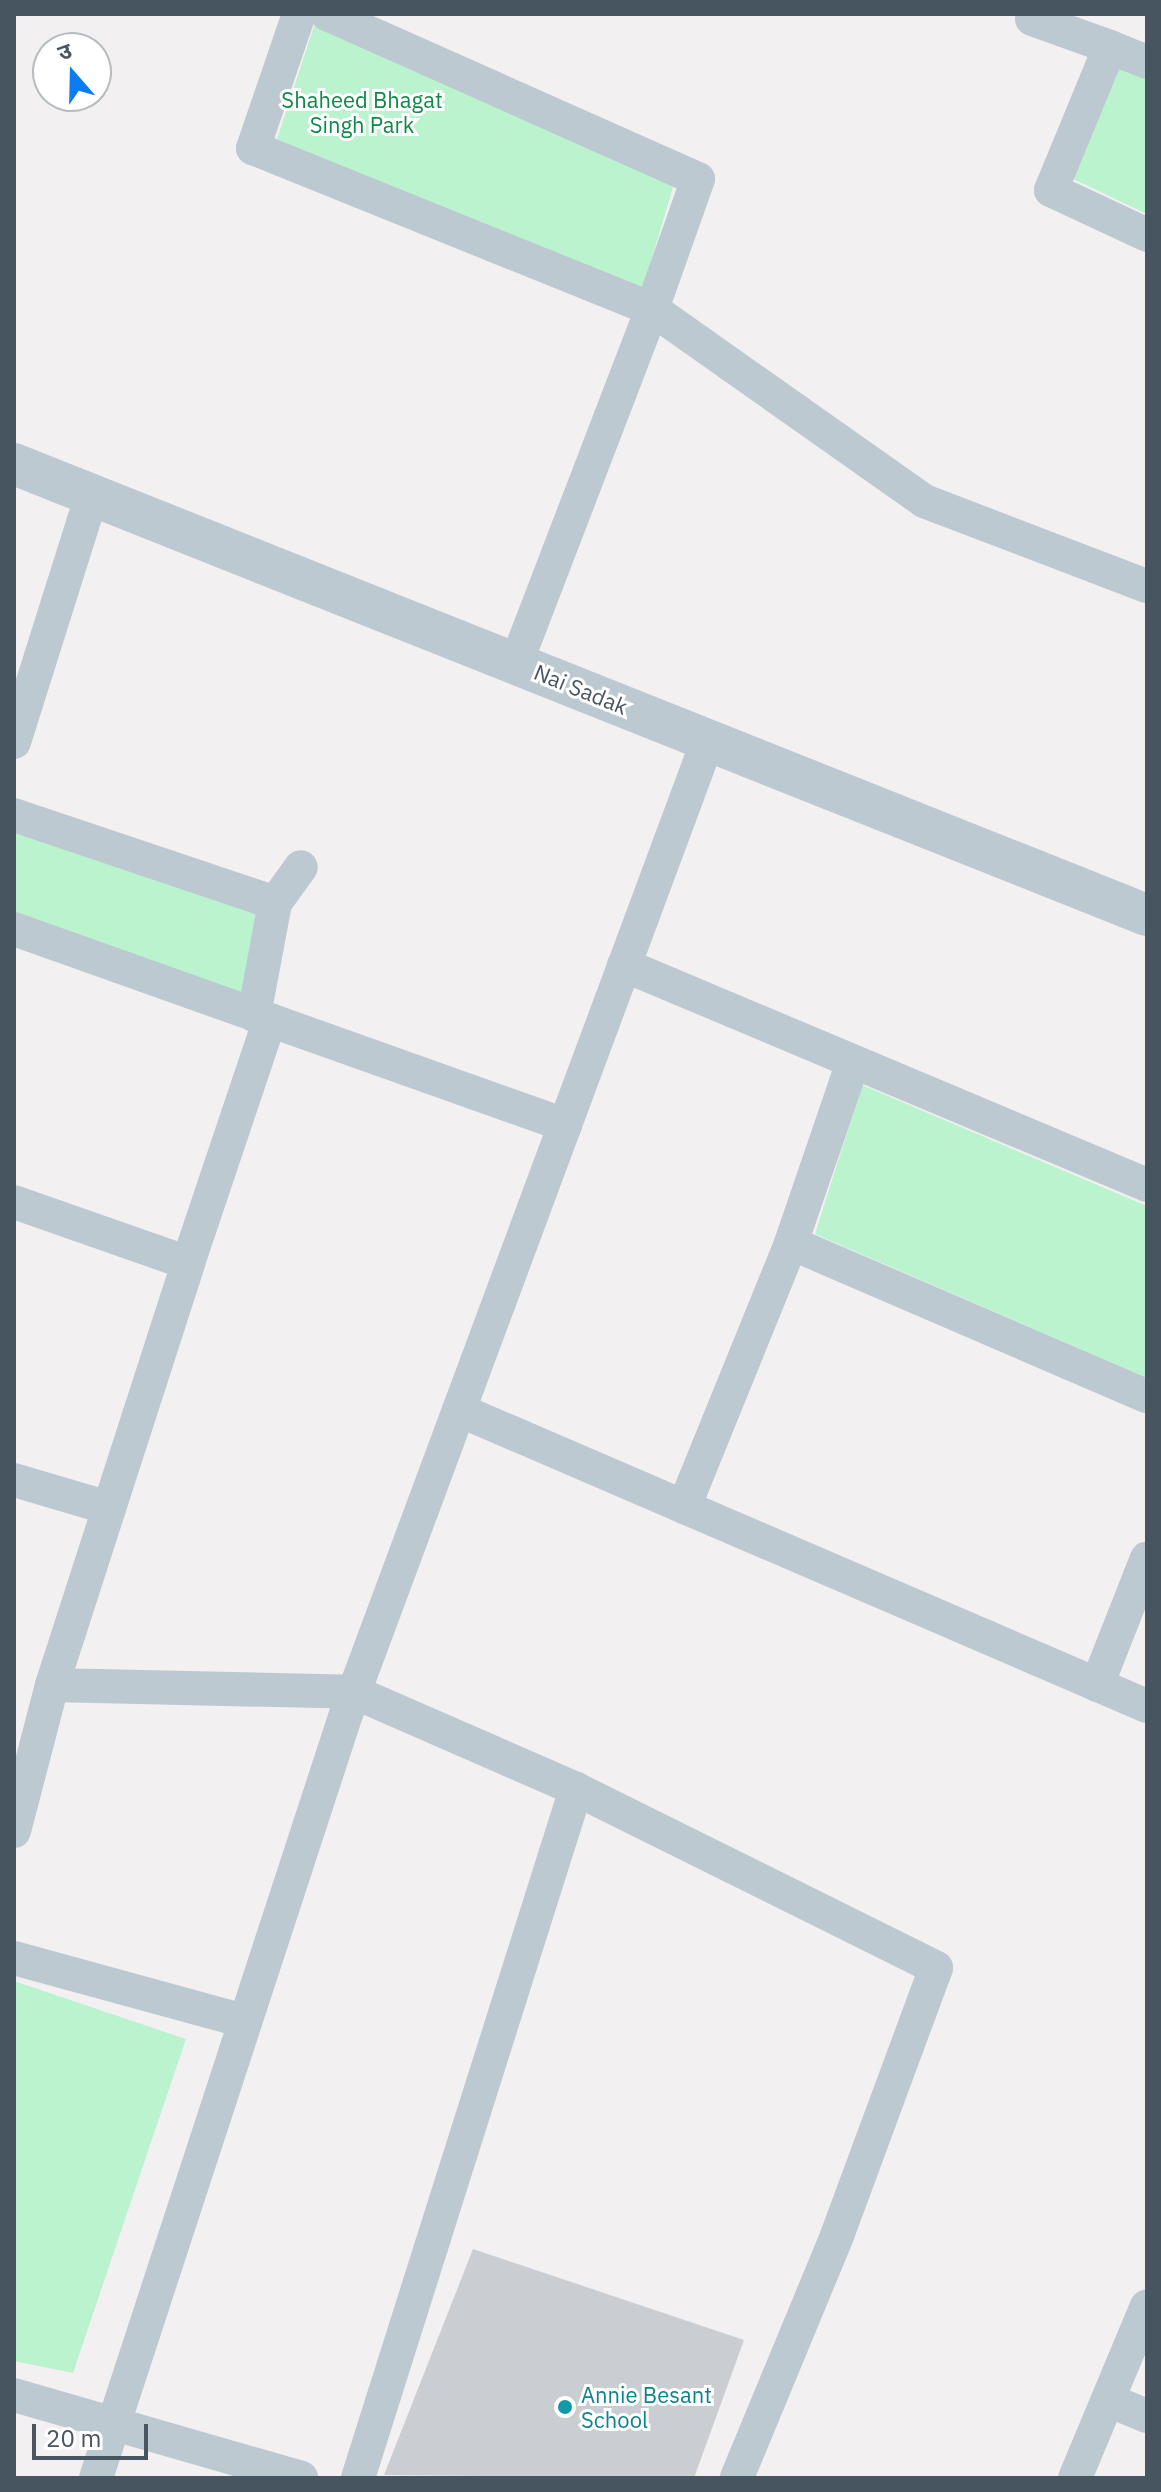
<!DOCTYPE html>
<meta charset="utf-8">
<style>
body{margin:0}
#map{position:relative;width:1161px;height:2492px;overflow:hidden;background:#f3f0f1;font-family:"IBM Plex Sans","Noto Sans Devanagari",sans-serif}
div>[style]{position:absolute}
.green>*{inset:0;background:#bcf3cf}
.building>*{inset:0;background:#caced3}
.minor>*{height:34px;margin:-17px;padding:0 17px;transform-origin:17px;border-radius:17px;background:#bdc9d1}
.tertiary>*{height:42px;margin:-21px;padding:0 21px;transform-origin:21px;border-radius:21px;background:#bdc9d1}
.dots>*{width:22px;height:22px;translate:-50% -50%;box-sizing:border-box;border:4px solid #fff;border-radius:50%}
span{translate:-50% -50%;white-space:nowrap;text-align:center;line-height:1.15;-webkit-text-stroke:6px #fff;paint-order:stroke}
.park-label{font-size:22px;color:#108846}
.street-label{font-size:22px;color:#475560}
.culture-label{font-size:22px;color:#0d838f}
.left{translate:0 -50%;text-align:left}
.frame{position:absolute;inset:0;border:16px solid #475560;pointer-events:none}
.north{position:absolute;left:32px;top:32px;width:80px;height:80px;box-sizing:border-box;background:#fff;border:2px solid #b5bbbf;border-radius:50%;rotate:340deg;font-size:22px;font-weight:700;line-height:32px;text-align:center;color:#475560}
.north::after{content:'';display:block;margin:auto;width:28px;height:36px;background:#0b7df2;clip-path:polygon(50% 0,100% 100%,50% 72%,0 100%)}
.scale{position:absolute;left:32px;top:2424px;width:116px;height:36px;box-sizing:border-box;border:4px solid #475560;border-top:0;padding-left:10px;font-size:24px;line-height:28px;white-space:nowrap;color:#475560;-webkit-text-stroke:6px #fff;paint-order:stroke}
</style>
<div id="map">
<div class="green">
<i style="clip-path:polygon(314px 26px,674px 184px,643px 288px,276px 142px)"></i>
<i style="clip-path:polygon(1116px 63px,1147px 77px,1147px 214px,1073px 179px)"></i>
<i style="clip-path:polygon(14px 830px,258px 911px,242px 997px,14px 913px)"></i>
<i style="clip-path:polygon(862px 1085px,1147px 1206px,1147px 1378px,815px 1234px)"></i>
<i style="clip-path:polygon(14px 1981px,186px 2039px,73px 2373px,14px 2361px)"></i>
</div>
<div class="building">
<i style="clip-path:polygon(473px 2249px,744px 2340px,694px 2478px,384px 2475px)"></i>
</div>
<div class="minor">
<i style="left:299px;top:14px;width:142px;rotate:108.9deg"></i>
<i style="left:253px;top:148px;width:430px;rotate:22deg"></i>
<i style="left:652px;top:309px;width:380px;rotate:111deg"></i>
<i style="left:327px;top:14px;width:406px;rotate:24deg"></i>
<i style="left:698px;top:179px;width:138px;rotate:109.5deg"></i>
<i style="left:652px;top:309px;width:333px;rotate:35.2deg"></i>
<i style="left:924px;top:501px;width:239px;rotate:20.9deg"></i>
<i style="left:1032px;top:19px;width:83px;rotate:19.7deg"></i>
<i style="left:1147px;top:62px;width:40px;rotate:-158deg"></i>
<i style="left:1110px;top:47px;width:155px;rotate:112.4deg"></i>
<i style="left:1051px;top:190px;width:106px;rotate:25.1deg"></i>
<i style="left:14px;top:742px;width:259px;rotate:-72.5deg"></i>
<i style="left:14px;top:815px;width:275px;rotate:18.6deg"></i>
<i style="left:275px;top:903px;width:114px;rotate:100.6deg"></i>
<i style="left:275px;top:903px;width:44px;rotate:-54.2deg"></i>
<i style="left:14px;top:929px;width:585px;rotate:19.58deg"></i>
<i style="left:624px;top:965px;width:567px;rotate:22.81deg"></i>
<i style="left:853px;top:1062px;width:191px;rotate:108.9deg"></i>
<i style="left:791px;top:1243px;width:387px;rotate:23.3deg"></i>
<i style="left:14px;top:1202px;width:184px;rotate:19.3deg"></i>
<i style="left:188px;top:1263px;width:256px;rotate:-71.4deg"></i>
<i style="left:459px;top:1410px;width:749px;rotate:23.28deg"></i>
<i style="left:14px;top:1480px;width:99px;rotate:16.4deg"></i>
<i style="left:684px;top:1507px;width:285px;rotate:-67.9deg"></i>
<i style="left:52px;top:1685px;width:443px;rotate:-72.1deg"></i>
<i style="left:1097px;top:1685px;width:136px;rotate:-68.5deg"></i>
<i style="left:14px;top:1831px;width:151px;rotate:-75.4deg"></i>
<i style="left:52px;top:1685px;width:302px;rotate:1.3deg"></i>
<i style="left:354px;top:1692px;width:242px;rotate:23.6deg"></i>
<i style="left:576px;top:1789px;width:402px;rotate:26.4deg"></i>
<i style="left:936px;top:1968px;width:286px;rotate:110.3deg"></i>
<i style="left:837px;top:2236px;width:262px;rotate:112.5deg"></i>
<i style="left:14px;top:1958px;width:239px;rotate:15.3deg"></i>
<i style="left:14px;top:2395px;width:299px;rotate:16.1deg"></i>
<i style="left:1108px;top:2400px;width:42px;rotate:22.3deg"></i>
<i style="left:96px;top:2478px;width:804px;rotate:-71.88deg"></i>
<i style="left:346px;top:1714px;width:1039px;rotate:-69.61deg"></i>
<i style="left:358px;top:2478px;width:723px;rotate:-72.44deg"></i>
<i style="left:1075px;top:2478px;width:186px;rotate:-67.3deg"></i>
</div>
<div class="tertiary">
<i style="left:14px;top:464px;width:1219px;rotate:21.71deg"></i>
</div>
<div class="dots">
<i style="left:565px;top:2407px;background:#0f9aa8"></i>
</div>
<div class="park-label">
<span style="left:362px;top:112px">Shaheed Bhagat<br>Singh Park</span>
</div>
<div class="street-label">
<span style="left:581px;top:689px;rotate:22deg">Nai Sadak</span>
</div>
<div class="culture-label">
<span class="left" style="left:581px;top:2407px">Annie Besant<br>School</span>
</div>
<div class="frame"></div>
<div class="north">उ</div>
<div class="scale">20 m</div>
</div>
